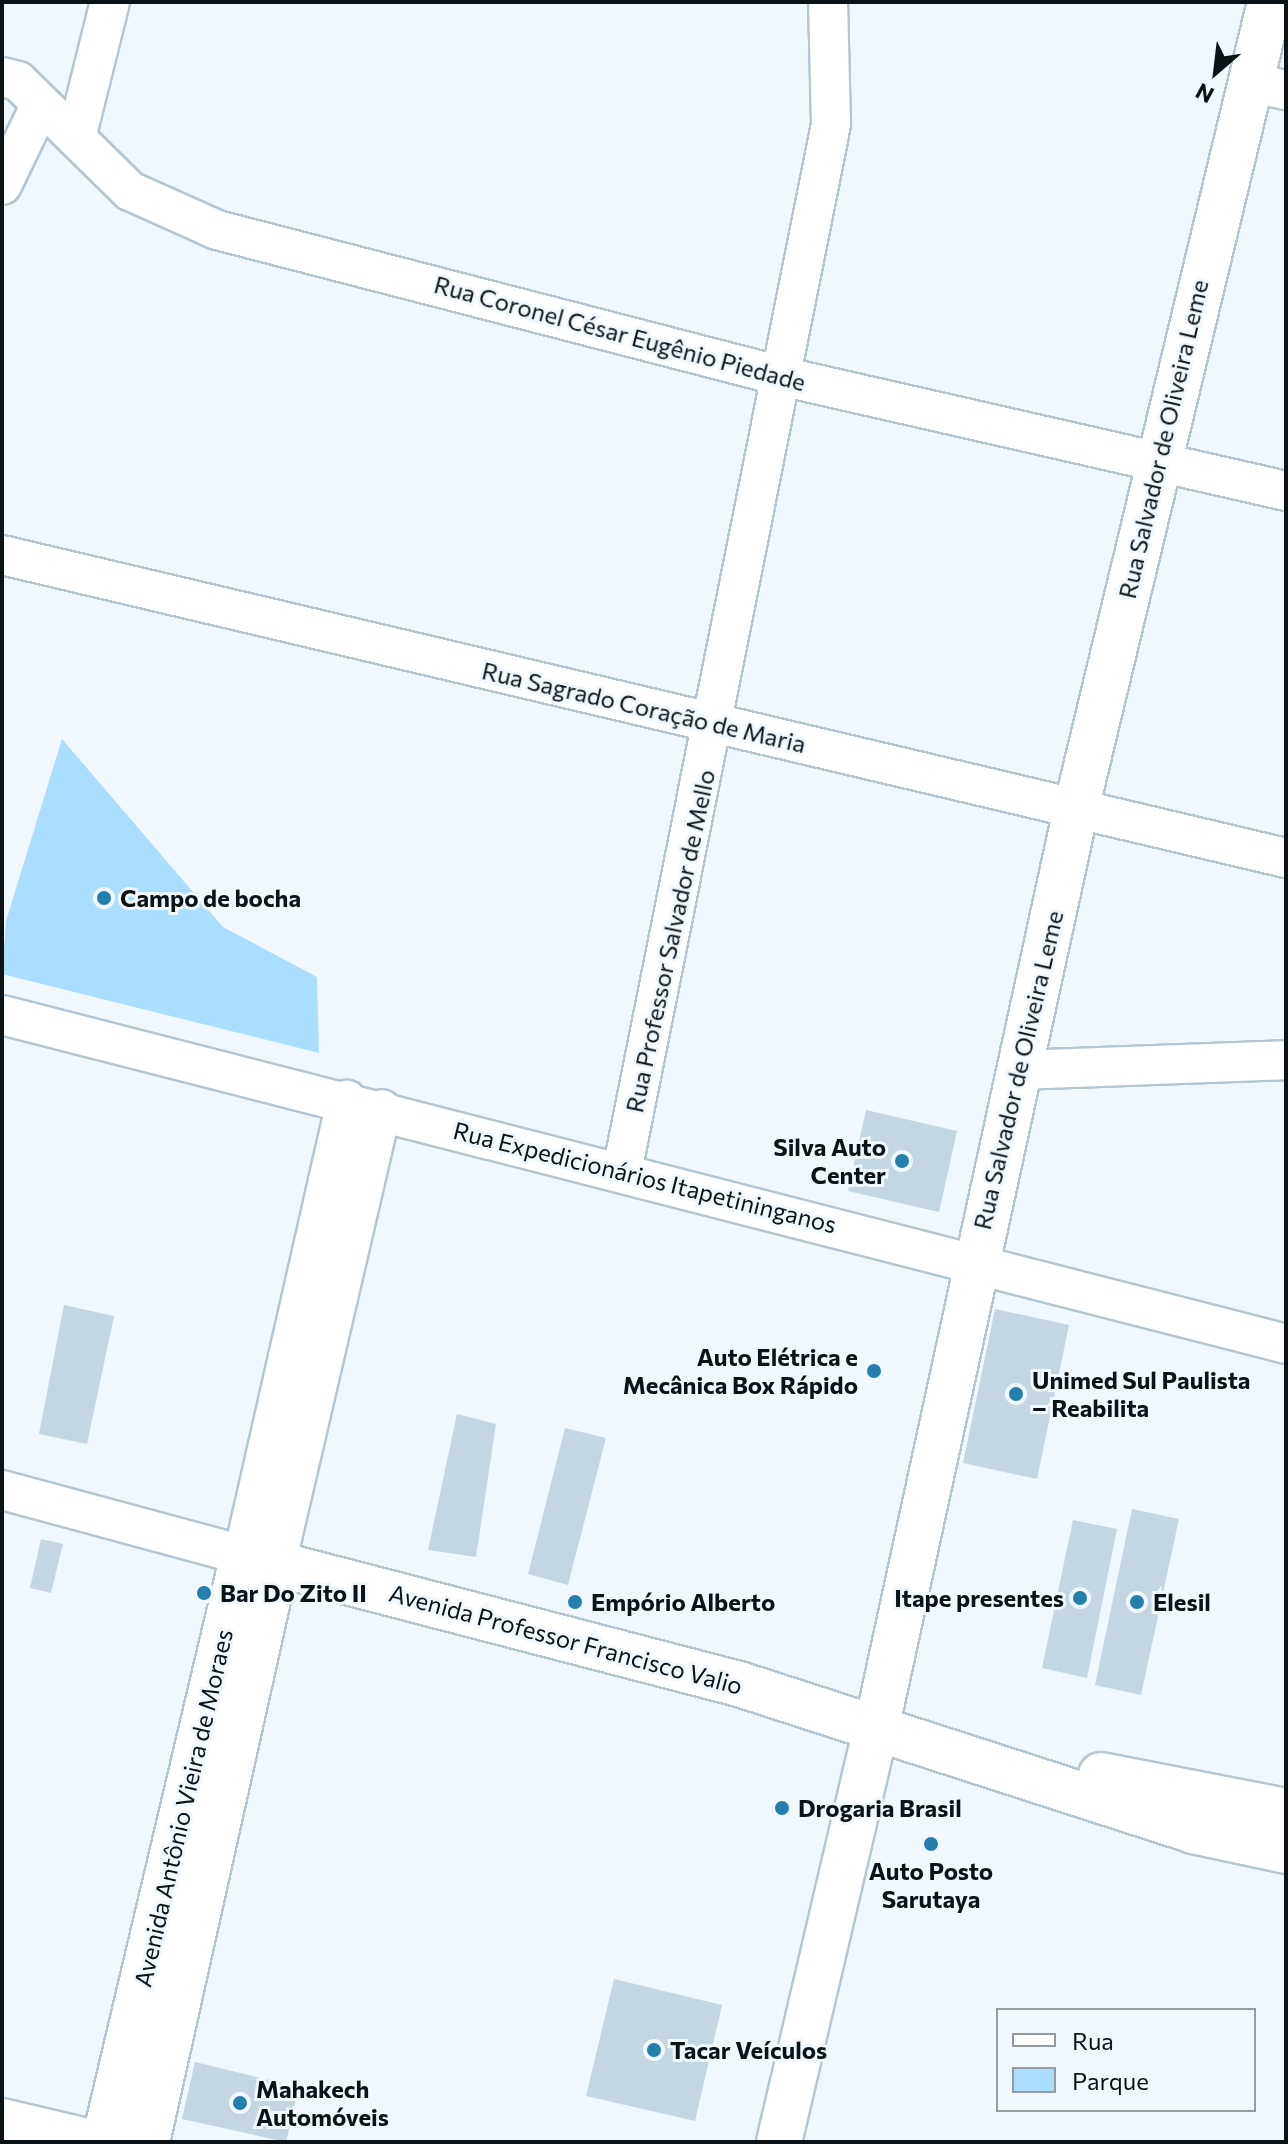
<!DOCTYPE html>
<meta charset="utf-8">
<style>
body{margin:0}
#map{position:relative;width:1288px;height:2144px;overflow:hidden;background:#f0f8fd;font-family:Commissioner,sans-serif}
div>[style]{position:absolute}
.green>*{inset:0;background:#abdefe}
.building>*{inset:0;background:#c3d6e2}
.roads{filter:drop-shadow(2px 0 #b3c6d2) drop-shadow(-2px 0 #b3c6d2) drop-shadow(0 2px #b3c6d2) drop-shadow(0 -2px #b3c6d2)}
.minor>*{height:38px;margin:-19px;padding:0 19px;transform-origin:19px;border-radius:19px;background:#fff}
.secondary>*{height:44px;margin:-22px;padding:0 22px;transform-origin:22px;border-radius:22px;background:#fff}
.primary>*{height:44px;margin:-22px;padding:0 22px;transform-origin:22px;border-radius:22px;background:#fff}
.dots>*{width:22px;height:22px;translate:-50% -50%;box-sizing:border-box;border:4px solid #f0f8fd;border-radius:50%}
span{translate:-50% -50%;white-space:nowrap;text-align:center;line-height:1.15;-webkit-text-stroke:6px #f0f8fd;paint-order:stroke}
.street-label{font-size:24px;color:#0c1317}
.poi-label{font-size:24px;color:#0c1317;font-weight:700}
.left{translate:0 -50%;text-align:left}
.right{translate:-100% -50%;text-align:right}
.frame{position:absolute;inset:0;border:4px solid #0c1317;pointer-events:none}
.legend{position:absolute;left:996px;top:2008px;width:260px;height:104px;box-sizing:border-box;background:#f0f8fd;border:2px solid #959ca1;margin:0;padding:10px 14px;list-style:none;font-size:24px;color:#0c1317}
.legend li{display:flex;align-items:center;gap:16px;height:40px}
.legend b{width:40px;border:2px solid #959ca1}
.north{position:absolute;left:1176px;top:32px;width:80px;height:80px;-webkit-text-stroke:6px #f0f8fd;paint-order:stroke;rotate:208deg;font-size:22px;font-weight:700;line-height:32px;text-align:center;color:#0c1317}
.north::after{content:'';display:block;margin:auto;width:28px;height:36px;background:#0c1317;clip-path:polygon(50% 0,100% 100%,50% 72%,0 100%)}
</style>
<div id="map">
<div class="green">
<i style="clip-path:polygon(62px 739px,223px 927px,317px 977px,319px 1053px,2px 974px,6px 921px)"></i>
</div>
<div class="building">
<i style="clip-path:polygon(866px 1110px,957px 1131px,939px 1212px,848px 1191px)"></i>
<i style="clip-path:polygon(64px 1305px,114px 1316px,87px 1444px,39px 1434px)"></i>
<i style="clip-path:polygon(995px 1309px,1069px 1325px,1037px 1479px,963px 1463px)"></i>
<i style="clip-path:polygon(457px 1414px,496px 1424px,476px 1557px,428px 1550px)"></i>
<i style="clip-path:polygon(565px 1428px,606px 1438px,568px 1585px,528px 1574px)"></i>
<i style="clip-path:polygon(1132px 1509px,1179px 1519px,1141px 1695px,1095px 1685px)"></i>
<i style="clip-path:polygon(1073px 1520px,1117px 1529px,1087px 1678px,1042px 1668px)"></i>
<i style="clip-path:polygon(41px 1539px,63px 1544px,51px 1593px,30px 1588px)"></i>
<i style="clip-path:polygon(614px 1979px,722px 2005px,695px 2121px,586px 2096px)"></i>
<i style="clip-path:polygon(195px 2062px,299px 2087px,286px 2142px,182px 2119px)"></i>
</div>
<div class="roads">
<div class="minor">
<i style="left:2px;top:77px;width:16px;rotate:14deg"></i>
<i style="left:18px;top:81px;width:157px;rotate:44.5deg"></i>
<i style="left:130px;top:191px;width:95px;rotate:24.1deg"></i>
<i style="left:217px;top:230px;width:587px;rotate:14.51deg"></i>
<i style="left:785px;top:377px;width:514px;rotate:12.82deg"></i>
<i style="left:1250px;top:82px;width:37px;rotate:13deg"></i>
<i style="left:76px;top:138px;width:140px;rotate:-76deg"></i>
<i style="left:2px;top:185px;width:88px;rotate:-64.3deg"></i>
<i style="left:2px;top:555px;width:1319px;rotate:13.28deg"></i>
<i style="left:2px;top:1015px;width:1325px;rotate:14.37deg"></i>
<i style="left:1018px;top:1070px;width:268px;rotate:-2.1deg"></i>
<i style="left:622px;top:1172px;width:1069px;rotate:-78.72deg"></i>
<i style="left:831px;top:124px;width:122px;rotate:-91.4deg"></i>
<i style="left:2px;top:1490px;width:250px;rotate:15.1deg"></i>
<i style="left:243px;top:1555px;width:467px;rotate:-77.2deg"></i>
<i style="left:276px;top:1564px;width:467px;rotate:-76.9deg"></i>
</div>
<div class="secondary">
<i style="left:2px;top:2121px;width:91px;rotate:13.3deg"></i>
<i style="left:779px;top:2142px;width:428px;rotate:-76.8deg"></i>
</div>
<div class="primary">
<i style="left:877px;top:1725px;width:937px;rotate:-77.74deg"></i>
<i style="left:1076px;top:809px;width:830px;rotate:-76.48deg"></i>
<i style="left:1101px;top:1775px;width:188px;rotate:11deg"></i>
<i style="left:104px;top:2142px;width:603px;rotate:-76.68deg"></i>
<i style="left:243px;top:1555px;width:513px;rotate:14.58deg"></i>
<i style="left:739px;top:1684px;width:477px;rotate:17.9deg"></i>
<i style="left:1193px;top:1831px;width:95px;rotate:12.1deg"></i>
<i style="left:147px;top:2142px;width:592px;rotate:-77.42deg"></i>
</div>
</div>
<div class="dots">
<i style="left:104px;top:898px;background:#247fac"></i>
<i style="left:902px;top:1161px;background:#247fac"></i>
<i style="left:874px;top:1371px;background:#247fac"></i>
<i style="left:1016px;top:1394px;background:#247fac"></i>
<i style="left:204px;top:1593px;background:#247fac"></i>
<i style="left:1080px;top:1598px;background:#247fac"></i>
<i style="left:575px;top:1602px;background:#247fac"></i>
<i style="left:1137px;top:1602px;background:#247fac"></i>
<i style="left:782px;top:1808px;background:#247fac"></i>
<i style="left:931px;top:1844px;background:#247fac"></i>
<i style="left:654px;top:2050px;background:#247fac"></i>
<i style="left:240px;top:2103px;background:#247fac"></i>
</div>
<div class="street-label">
<span style="left:620px;top:333px;rotate:15deg">Rua Coronel César Eugênio Piedade</span>
<span style="left:1163px;top:439px;rotate:-77deg">Rua Salvador de Oliveira Leme</span>
<span style="left:644px;top:707px;rotate:13deg">Rua Sagrado Coração de Maria</span>
<span style="left:670px;top:941px;rotate:-78deg">Rua Professor Salvador de Mello</span>
<span style="left:1018px;top:1070px;rotate:-77deg">Rua Salvador de Oliveira Leme</span>
<span style="left:645px;top:1177px;rotate:14deg">Rua Expedicionários Itapetininganos</span>
<span style="left:566px;top:1639px;rotate:15deg">Avenida Professor Francisco Valio</span>
<span style="left:183px;top:1808px;rotate:-77deg">Avenida Antônio Vieira de Moraes</span>
</div>
<div class="poi-label">
<span class="left" style="left:120px;top:898px">Campo de bocha</span>
<span class="right" style="left:886px;top:1161px">Silva Auto<br>Center</span>
<span class="right" style="left:858px;top:1371px">Auto Elétrica e<br>Mecânica Box Rápido</span>
<span class="left" style="left:1032px;top:1394px">Unimed Sul Paulista<br>– Reabilita</span>
<span class="left" style="left:220px;top:1593px">Bar Do Zito II</span>
<span class="right" style="left:1064px;top:1598px">Itape presentes</span>
<span class="left" style="left:591px;top:1602px">Empório Alberto</span>
<span class="left" style="left:1153px;top:1602px">Elesil</span>
<span class="left" style="left:798px;top:1808px">Drogaria Brasil</span>
<span style="left:931px;top:1885px">Auto Posto<br>Sarutaya</span>
<span class="left" style="left:670px;top:2050px">Tacar Veículos</span>
<span class="left" style="left:256px;top:2103px">Mahakech<br>Automóveis</span>
</div>
<div class="frame"></div>
<ul class="legend">
<li><b style="height:10px;background:#fff"></b>Rua</li>
<li><b style="height:22px;background:#abdefe"></b>Parque</li>
</ul>
<div class="north">N</div>
</div>
